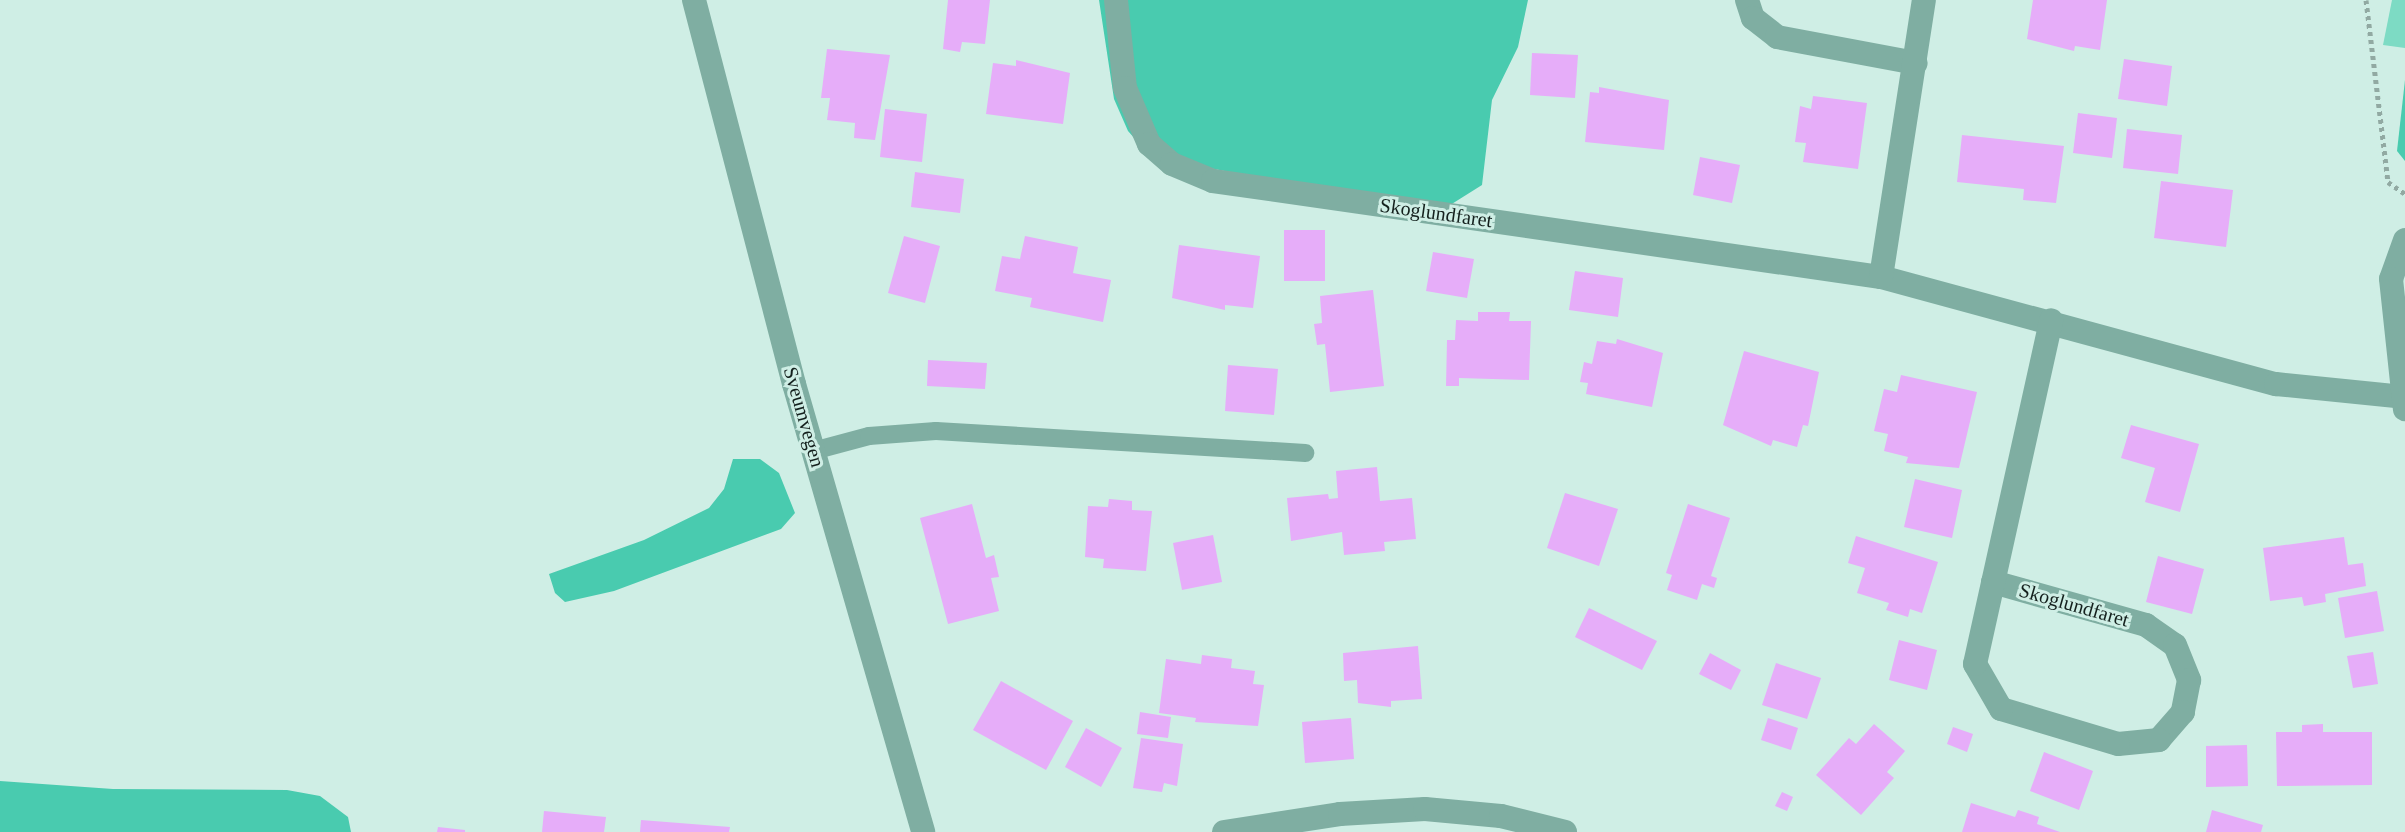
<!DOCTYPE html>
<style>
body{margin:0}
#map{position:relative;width:2405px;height:832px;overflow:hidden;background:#cfeee5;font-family:Georgia,serif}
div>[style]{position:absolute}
.green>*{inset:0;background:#7ddbc4}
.forest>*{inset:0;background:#49cbaf}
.building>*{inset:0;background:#e6adf9}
.path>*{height:5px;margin-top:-2.5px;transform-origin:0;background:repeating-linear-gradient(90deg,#91a9a2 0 4px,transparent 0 8px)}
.lane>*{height:18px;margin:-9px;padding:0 9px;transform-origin:9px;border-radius:9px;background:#7faea2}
.street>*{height:24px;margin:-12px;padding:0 12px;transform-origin:12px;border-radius:12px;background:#7faea2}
span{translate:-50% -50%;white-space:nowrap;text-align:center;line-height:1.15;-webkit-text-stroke:6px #cfeee5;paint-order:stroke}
.street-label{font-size:20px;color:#14201d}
</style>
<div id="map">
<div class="green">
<i style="clip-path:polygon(2392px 0,2405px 0,2405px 48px,2383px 45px)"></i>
</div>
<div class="forest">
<i style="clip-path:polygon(1099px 0,1528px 0,1518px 47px,1492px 100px,1482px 185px,1439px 212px,1151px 157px,1128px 131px,1114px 99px)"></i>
<i style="clip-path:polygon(2405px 80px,2405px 161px,2397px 151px)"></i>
<i style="clip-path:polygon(733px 459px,760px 459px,779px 473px,795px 513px,781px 529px,614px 591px,565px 602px,555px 593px,549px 574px,644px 540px,709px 508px,724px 489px)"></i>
<i style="clip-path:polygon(0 781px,113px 789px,287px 790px,320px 796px,348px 817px,351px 832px,0 832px)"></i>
</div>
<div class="building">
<i style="clip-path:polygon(948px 0,990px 0,985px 44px,962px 42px,960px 52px,943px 49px)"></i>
<i style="clip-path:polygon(2033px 0,2107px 0,2100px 50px,2075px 46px,2074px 51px,2027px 39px)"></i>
<i style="clip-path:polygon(827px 49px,890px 55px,875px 140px,854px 138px,855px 123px,827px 120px,830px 98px,821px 98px)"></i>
<i style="clip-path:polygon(1532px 53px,1578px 55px,1575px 98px,1530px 95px)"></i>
<i style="clip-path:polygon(2124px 59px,2172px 66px,2167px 106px,2118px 99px)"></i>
<i style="clip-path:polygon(1016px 60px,1070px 73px,1063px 124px,986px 114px,993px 63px,1016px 66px)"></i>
<i style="clip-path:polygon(1599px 87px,1669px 100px,1664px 150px,1585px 142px,1590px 92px,1599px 93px)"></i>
<i style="clip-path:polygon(1813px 96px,1867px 103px,1858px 169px,1803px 162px,1806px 143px,1795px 142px,1800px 106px,1811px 109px)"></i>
<i style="clip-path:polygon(885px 109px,927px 114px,922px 162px,880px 157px)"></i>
<i style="clip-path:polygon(2078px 113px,2117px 118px,2112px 158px,2073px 153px)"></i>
<i style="clip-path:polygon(2127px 129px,2182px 135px,2178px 174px,2123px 168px)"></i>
<i style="clip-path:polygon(1962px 135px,2064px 146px,2056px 203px,2023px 200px,2024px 189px,1957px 182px)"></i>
<i style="clip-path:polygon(1700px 157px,1740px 165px,1732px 203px,1693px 195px)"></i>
<i style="clip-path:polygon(915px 172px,964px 179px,960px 213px,911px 207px)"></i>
<i style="clip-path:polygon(2161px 181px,2233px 190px,2226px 247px,2154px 238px)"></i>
<i style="clip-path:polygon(1284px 230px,1325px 230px,1325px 281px,1284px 281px)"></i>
<i style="clip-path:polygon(904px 236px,940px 246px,925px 303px,888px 293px)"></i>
<i style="clip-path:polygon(1025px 236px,1078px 247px,1073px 273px,1111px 280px,1103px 322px,1030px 307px,1032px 298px,995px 291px,1002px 256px,1020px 259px)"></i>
<i style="clip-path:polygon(1179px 245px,1260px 256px,1253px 308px,1225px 305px,1225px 310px,1172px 298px)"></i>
<i style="clip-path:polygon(1433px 252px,1474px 259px,1467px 298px,1426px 291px)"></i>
<i style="clip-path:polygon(1575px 271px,1623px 278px,1618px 317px,1569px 310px)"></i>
<i style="clip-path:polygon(1373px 290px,1384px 386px,1330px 392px,1325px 344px,1317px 345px,1314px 324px,1322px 323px,1320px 296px)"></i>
<i style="clip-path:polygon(1478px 312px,1510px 312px,1509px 321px,1531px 321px,1529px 380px,1459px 378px,1459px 386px,1446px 386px,1447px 340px,1455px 340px,1456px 320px,1478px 321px)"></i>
<i style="clip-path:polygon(1617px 339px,1663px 353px,1652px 407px,1586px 394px,1588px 383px,1580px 382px,1584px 362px,1592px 364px,1597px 341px,1616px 344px)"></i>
<i style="clip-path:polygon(1744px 351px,1819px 372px,1808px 426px,1803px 425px,1797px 447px,1773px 440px,1771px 446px,1723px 425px)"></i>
<i style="clip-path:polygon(928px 360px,987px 363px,985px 389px,927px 386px)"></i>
<i style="clip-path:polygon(1228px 365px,1278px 369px,1274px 415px,1225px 411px)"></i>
<i style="clip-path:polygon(1901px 375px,1977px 392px,1959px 468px,1906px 463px,1908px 457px,1884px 451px,1888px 434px,1874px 431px,1884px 389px,1897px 392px)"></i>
<i style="clip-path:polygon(2131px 425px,2199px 444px,2180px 512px,2145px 502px,2155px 468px,2121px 458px)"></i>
<i style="clip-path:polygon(1377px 467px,1380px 501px,1412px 498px,1416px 539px,1384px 542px,1385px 551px,1344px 555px,1342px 532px,1291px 541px,1287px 498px,1328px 494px,1329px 499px,1338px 498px,1336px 471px)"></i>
<i style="clip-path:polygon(1915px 479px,1962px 490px,1952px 538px,1904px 527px)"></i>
<i style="clip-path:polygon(1565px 493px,1618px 509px,1599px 566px,1547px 548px)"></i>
<i style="clip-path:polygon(1109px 499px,1132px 501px,1132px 510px,1152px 511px,1146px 571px,1103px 568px,1104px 559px,1085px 557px,1088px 506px,1108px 507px)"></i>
<i style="clip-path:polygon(972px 504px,986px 558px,994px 555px,999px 577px,991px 578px,999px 611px,948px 624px,920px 518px)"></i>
<i style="clip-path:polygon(1688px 504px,1730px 518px,1711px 576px,1717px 578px,1714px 588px,1702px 584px,1697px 600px,1667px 590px,1672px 575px,1666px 573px)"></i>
<i style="clip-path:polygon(1213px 535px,1222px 582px,1182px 590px,1173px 543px)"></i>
<i style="clip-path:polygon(1856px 536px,1938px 562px,1922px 613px,1910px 609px,1908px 617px,1886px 610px,1889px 603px,1857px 593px,1865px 568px,1848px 563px)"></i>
<i style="clip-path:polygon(2344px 537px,2348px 565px,2363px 563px,2366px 586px,2325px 594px,2326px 602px,2304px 606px,2302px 597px,2270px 601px,2263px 548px)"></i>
<i style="clip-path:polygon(2158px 556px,2204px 569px,2192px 614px,2146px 602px)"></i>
<i style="clip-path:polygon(2377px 591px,2384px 631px,2345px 638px,2338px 598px)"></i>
<i style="clip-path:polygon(1589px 608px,1657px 641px,1642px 670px,1575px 637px)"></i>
<i style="clip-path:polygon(1899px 640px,1937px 650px,1927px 690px,1889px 680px)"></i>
<i style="clip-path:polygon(1418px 646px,1422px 699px,1391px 701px,1391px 707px,1358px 703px,1357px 680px,1344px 681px,1343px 653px)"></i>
<i style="clip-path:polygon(2373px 652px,2378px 684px,2353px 688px,2347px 656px)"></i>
<i style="clip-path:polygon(1710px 653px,1741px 670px,1731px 690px,1699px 674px)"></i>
<i style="clip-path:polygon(1202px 655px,1232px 659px,1231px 668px,1255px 671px,1253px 684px,1264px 685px,1258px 726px,1195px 722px,1196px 718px,1159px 713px,1166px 659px,1201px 664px)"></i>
<i style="clip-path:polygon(1776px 663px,1821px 678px,1807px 719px,1762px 705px)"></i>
<i style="clip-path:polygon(1001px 681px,1073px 721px,1046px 770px,973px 730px)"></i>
<i style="clip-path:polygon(1140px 712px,1171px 717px,1168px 738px,1137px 734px)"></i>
<i style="clip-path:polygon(1351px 718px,1354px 759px,1305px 763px,1302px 722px)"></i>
<i style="clip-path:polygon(1768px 718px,1798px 728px,1791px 750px,1761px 740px)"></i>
<i style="clip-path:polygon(1874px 724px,1905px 751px,1887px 772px,1894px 778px,1861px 815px,1816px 775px,1849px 738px,1856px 744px)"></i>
<i style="clip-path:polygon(2323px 724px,2323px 732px,2372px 732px,2372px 785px,2277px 786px,2276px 732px,2302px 732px,2302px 725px)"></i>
<i style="clip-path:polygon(1953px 727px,1973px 734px,1967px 752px,1947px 744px)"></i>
<i style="clip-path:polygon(1086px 728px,1122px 748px,1101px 787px,1065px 767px)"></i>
<i style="clip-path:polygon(1141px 738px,1183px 744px,1177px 786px,1164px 783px,1162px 792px,1133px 788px)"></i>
<i style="clip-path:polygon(2247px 745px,2248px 786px,2206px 787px,2206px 746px)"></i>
<i style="clip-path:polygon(2044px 752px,2093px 771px,2079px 810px,2030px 791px)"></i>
<i style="clip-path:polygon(1782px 792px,1793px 797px,1787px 811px,1775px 806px)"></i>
<i style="clip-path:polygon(1971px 803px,2015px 817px,2018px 810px,2039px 817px,2037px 824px,2060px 832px,1962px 832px)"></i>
<i style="clip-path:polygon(2212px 810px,2263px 825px,2261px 832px,2206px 832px)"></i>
<i style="clip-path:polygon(544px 811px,606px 817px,604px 832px,542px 832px)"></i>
<i style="clip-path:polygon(641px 820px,730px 827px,729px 832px,640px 832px)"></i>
<i style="clip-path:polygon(438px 827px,465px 830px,465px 832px,437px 832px)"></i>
</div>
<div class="path">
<i style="left:2366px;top:0;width:183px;rotate:83.1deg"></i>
<i style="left:2388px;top:182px;width:21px;rotate:35deg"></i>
</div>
<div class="lane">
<i style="left:813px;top:451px;width:58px;rotate:-15deg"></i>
<i style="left:869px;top:436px;width:67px;rotate:-4.3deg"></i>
<i style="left:936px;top:431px;width:370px;rotate:3.4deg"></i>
</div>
<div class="street">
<i style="left:694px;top:0;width:397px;rotate:75.4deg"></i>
<i style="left:794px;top:384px;width:466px;rotate:73.9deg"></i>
<i style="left:1116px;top:0;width:88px;rotate:84.2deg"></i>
<i style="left:1125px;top:88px;width:61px;rotate:66.8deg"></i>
<i style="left:1149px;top:144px;width:30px;rotate:41deg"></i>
<i style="left:1172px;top:164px;width:44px;rotate:22.5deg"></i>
<i style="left:1213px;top:181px;width:675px;rotate:8.18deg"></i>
<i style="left:1881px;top:277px;width:409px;rotate:15.2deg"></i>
<i style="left:2276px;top:384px;width:128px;rotate:5.8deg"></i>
<i style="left:1747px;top:0;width:19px;rotate:72deg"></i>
<i style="left:1753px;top:18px;width:31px;rotate:38deg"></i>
<i style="left:1777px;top:37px;width:141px;rotate:10.6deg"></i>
<i style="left:2405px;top:240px;width:41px;rotate:109.7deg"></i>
<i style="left:2391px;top:279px;width:131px;rotate:83.9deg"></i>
<i style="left:1881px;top:277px;width:280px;rotate:-81.2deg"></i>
<i style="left:1993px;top:582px;width:159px;rotate:15.7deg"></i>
<i style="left:2146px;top:625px;width:35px;rotate:35deg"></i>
<i style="left:2175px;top:645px;width:38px;rotate:68deg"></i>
<i style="left:2189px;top:680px;width:33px;rotate:101deg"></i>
<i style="left:2183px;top:712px;width:37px;rotate:131deg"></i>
<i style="left:2159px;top:740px;width:41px;rotate:174.4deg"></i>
<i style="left:2118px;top:744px;width:122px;rotate:-163.3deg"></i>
<i style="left:2001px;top:709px;width:52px;rotate:-120deg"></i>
<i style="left:1975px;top:664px;width:352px;rotate:-77.5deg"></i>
<i style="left:1224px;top:832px;width:117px;rotate:-8.8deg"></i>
<i style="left:1340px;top:814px;width:85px;rotate:-3.4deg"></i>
<i style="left:1425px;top:809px;width:76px;rotate:5.3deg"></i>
<i style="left:1501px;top:816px;width:66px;rotate:14deg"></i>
</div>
<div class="street-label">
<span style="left:1436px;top:213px;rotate:8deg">Skoglundfaret</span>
<span style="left:804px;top:417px;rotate:74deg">Sveumvegen</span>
<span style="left:2074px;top:605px;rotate:16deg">Skoglundfaret</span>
</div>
</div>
